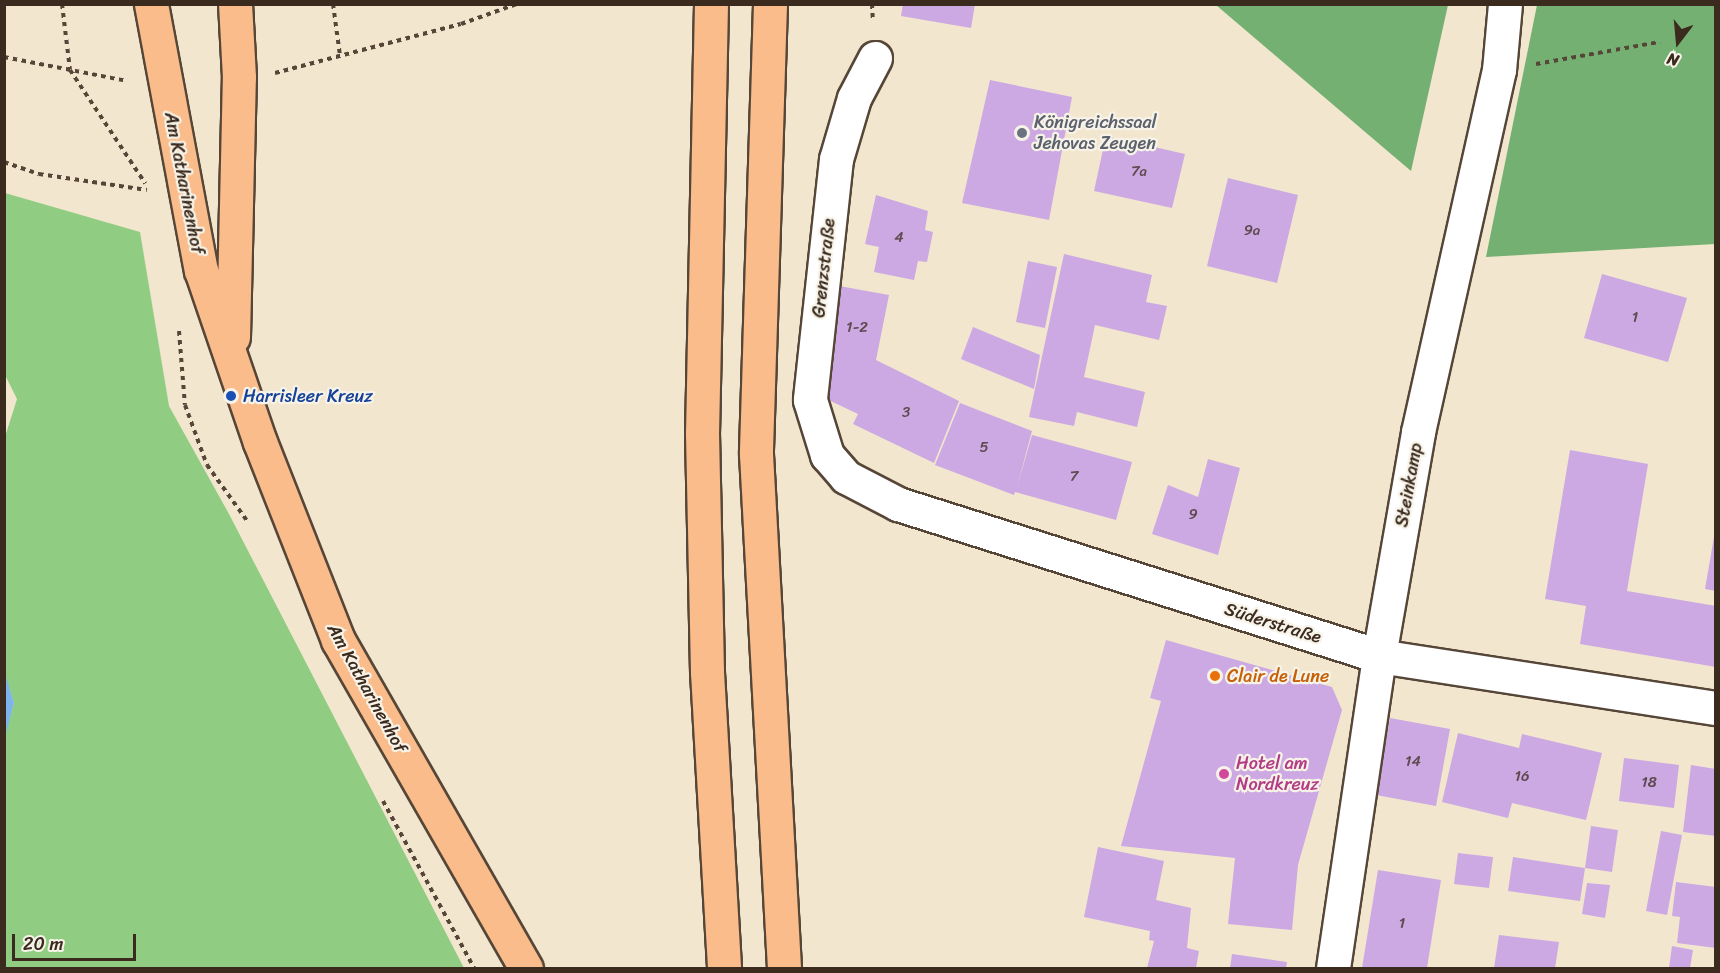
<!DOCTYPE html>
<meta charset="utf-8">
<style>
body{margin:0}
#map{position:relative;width:1720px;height:973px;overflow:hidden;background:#f2e6ce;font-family:Sriracha,sans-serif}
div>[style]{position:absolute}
.green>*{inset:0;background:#90cd83}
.forest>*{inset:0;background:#74b071}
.water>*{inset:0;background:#7db4ec}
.building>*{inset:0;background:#cca9e3}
.path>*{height:4px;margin-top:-2px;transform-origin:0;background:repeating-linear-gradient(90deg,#564638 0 4.5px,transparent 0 9px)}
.roads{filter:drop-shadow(2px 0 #564638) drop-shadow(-2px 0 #564638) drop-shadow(0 2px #564638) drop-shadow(0 -2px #564638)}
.minor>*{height:33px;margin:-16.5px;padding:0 16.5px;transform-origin:16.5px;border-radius:16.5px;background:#fff}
.major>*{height:33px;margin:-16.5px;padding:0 16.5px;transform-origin:16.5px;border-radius:16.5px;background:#f9bc8a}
.highway>*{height:33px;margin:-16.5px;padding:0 16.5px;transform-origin:16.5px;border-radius:16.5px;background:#f9bc8a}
.dots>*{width:16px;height:16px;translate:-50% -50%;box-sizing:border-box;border:3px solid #f7f3e8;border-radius:50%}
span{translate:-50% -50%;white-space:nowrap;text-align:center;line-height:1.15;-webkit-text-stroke:4.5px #f7f3e8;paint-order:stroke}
.number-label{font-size:15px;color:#5f4a4f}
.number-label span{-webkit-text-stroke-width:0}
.worship-label{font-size:18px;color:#5b616d}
.left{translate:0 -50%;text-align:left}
.street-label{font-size:18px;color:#3b2a1e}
.transit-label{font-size:18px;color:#164399}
.food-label{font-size:18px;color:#c56008}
.hotel-label{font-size:18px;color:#b23c85}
.frame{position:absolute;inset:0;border:6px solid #3b2a1e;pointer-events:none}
.north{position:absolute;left:1648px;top:12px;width:60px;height:60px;-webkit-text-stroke:4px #f7f3e8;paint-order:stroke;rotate:196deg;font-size:16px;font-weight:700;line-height:24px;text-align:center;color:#3b2a1e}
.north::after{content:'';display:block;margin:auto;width:21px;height:27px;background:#3b2a1e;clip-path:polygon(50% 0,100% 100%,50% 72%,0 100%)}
.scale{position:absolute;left:12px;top:934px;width:124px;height:27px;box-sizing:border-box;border:3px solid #3b2a1e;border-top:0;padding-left:8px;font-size:18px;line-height:21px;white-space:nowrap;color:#3b2a1e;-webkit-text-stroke:4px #f7f3e8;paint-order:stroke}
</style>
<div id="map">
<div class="green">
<i style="clip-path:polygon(5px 193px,140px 232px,169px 406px,229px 514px,464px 968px,5px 968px,4px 737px,14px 703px,4px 674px,4px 440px,17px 399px,5px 375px)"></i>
</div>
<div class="forest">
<i style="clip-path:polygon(1216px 5px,1448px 5px,1411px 171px)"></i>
<i style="clip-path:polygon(1537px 5px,1715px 5px,1715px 244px,1486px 257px)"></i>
</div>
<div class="water">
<i style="clip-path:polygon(5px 674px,14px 703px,5px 737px)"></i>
</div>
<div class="building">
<i style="clip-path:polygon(903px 4px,975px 4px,971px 28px,901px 16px)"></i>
<i style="clip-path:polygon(990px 80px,1072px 97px,1049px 220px,962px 203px)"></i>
<i style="clip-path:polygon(1106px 136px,1185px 154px,1172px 208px,1094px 191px)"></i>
<i style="clip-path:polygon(1228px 178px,1298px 195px,1277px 283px,1207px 266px)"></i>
<i style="clip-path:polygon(876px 195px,928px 211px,925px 230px,933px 232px,927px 262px,918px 261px,914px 280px,874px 272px,879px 247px,865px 244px)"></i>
<i style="clip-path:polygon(1064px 254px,1152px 275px,1146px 302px,1167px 306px,1159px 340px,1095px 325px,1084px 377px,1145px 392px,1137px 427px,1077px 412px,1074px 426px,1029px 417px)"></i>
<i style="clip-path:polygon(1028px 261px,1057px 267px,1045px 328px,1016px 322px)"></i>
<i style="clip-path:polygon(1602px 274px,1687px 298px,1668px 362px,1584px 338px)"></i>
<i style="clip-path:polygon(839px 286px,889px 295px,876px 360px,959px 401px,934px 463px,853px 424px,858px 414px,818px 395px)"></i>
<i style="clip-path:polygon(973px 327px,1040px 355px,1034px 389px,961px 359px)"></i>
<i style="clip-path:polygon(960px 403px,1032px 431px,1017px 487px,1032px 435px,1132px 462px,1116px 520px,1015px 492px,1014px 495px,935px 465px)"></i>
<i style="clip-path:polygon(1570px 450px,1648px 464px,1627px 591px,1716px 606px,1716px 667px,1580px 644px,1586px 606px,1545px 599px)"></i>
<i style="clip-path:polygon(1208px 459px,1240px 468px,1218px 555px,1152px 534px,1168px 485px,1198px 497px)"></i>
<i style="clip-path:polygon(1714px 537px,1716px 537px,1716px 591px,1705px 589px)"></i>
<i style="clip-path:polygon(1166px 640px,1332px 687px,1342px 710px,1298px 865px,1292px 930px,1228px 924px,1235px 858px,1121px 846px,1161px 701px,1150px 698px)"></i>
<i style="clip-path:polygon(1390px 718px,1450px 729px,1436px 806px,1376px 795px)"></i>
<i style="clip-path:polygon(1458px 733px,1519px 748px,1522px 734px,1602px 753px,1586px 820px,1512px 803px,1508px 818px,1442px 802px)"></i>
<i style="clip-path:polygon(1624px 758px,1679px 765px,1674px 808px,1619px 801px)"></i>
<i style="clip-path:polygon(1691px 765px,1716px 769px,1716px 836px,1683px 832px)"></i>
<i style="clip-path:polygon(1591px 826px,1618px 830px,1612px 872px,1585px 868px)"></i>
<i style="clip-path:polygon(1661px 831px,1682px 835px,1667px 915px,1646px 911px)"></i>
<i style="clip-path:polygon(1098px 847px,1164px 861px,1156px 900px,1191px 908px,1187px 948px,1199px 951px,1196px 968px,1147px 968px,1154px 941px,1149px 940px,1150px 931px,1084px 917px)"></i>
<i style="clip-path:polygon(1458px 853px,1493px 857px,1489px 888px,1454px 884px)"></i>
<i style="clip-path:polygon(1513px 857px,1585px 868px,1580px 901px,1508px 891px)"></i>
<i style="clip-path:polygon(1378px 870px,1441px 880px,1427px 968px,1362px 968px)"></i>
<i style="clip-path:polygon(1676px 882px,1716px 887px,1716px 948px,1677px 943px,1680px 917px,1672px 916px)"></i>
<i style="clip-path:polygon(1587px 883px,1610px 885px,1605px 918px,1582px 914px)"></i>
<i style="clip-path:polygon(1499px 935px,1559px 942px,1555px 968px,1494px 968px)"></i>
<i style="clip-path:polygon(1672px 946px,1693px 950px,1690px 968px,1669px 968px)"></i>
<i style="clip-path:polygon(1232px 954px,1287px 962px,1286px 968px,1230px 968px)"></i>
</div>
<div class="path">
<i style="left:62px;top:4px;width:66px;rotate:83.1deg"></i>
<i style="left:70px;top:70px;width:136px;rotate:56.4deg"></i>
<i style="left:333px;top:4px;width:52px;rotate:82.3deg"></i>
<i style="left:872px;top:4px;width:17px;rotate:87deg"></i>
<i style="left:4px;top:57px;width:125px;rotate:11deg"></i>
<i style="left:1536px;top:64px;width:126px;rotate:-10.1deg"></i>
<i style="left:275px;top:73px;width:192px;rotate:-14.8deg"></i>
<i style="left:461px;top:24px;width:59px;rotate:-19.7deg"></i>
<i style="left:4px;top:162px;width:37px;rotate:19deg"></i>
<i style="left:39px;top:174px;width:109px;rotate:8.4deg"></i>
<i style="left:179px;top:331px;width:74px;rotate:85.4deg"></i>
<i style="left:185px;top:405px;width:64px;rotate:69.9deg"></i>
<i style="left:207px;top:465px;width:70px;rotate:54.3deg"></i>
<i style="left:383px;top:801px;width:190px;rotate:61.4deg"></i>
</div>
<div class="roads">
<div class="minor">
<i style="left:875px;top:58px;width:45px;rotate:117.7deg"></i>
<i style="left:854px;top:98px;width:64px;rotate:106.4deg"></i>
<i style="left:836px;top:159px;width:242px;rotate:96.2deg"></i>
<i style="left:810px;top:400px;width:58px;rotate:72.8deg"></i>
<i style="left:827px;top:455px;width:29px;rotate:49deg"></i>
<i style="left:846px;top:477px;width:59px;rotate:27.4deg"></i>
<i style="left:898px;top:504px;width:504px;rotate:17.54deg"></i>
<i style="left:1379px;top:656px;width:341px;rotate:8.8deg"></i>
<i style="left:1333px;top:968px;width:315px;rotate:-81.6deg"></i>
<i style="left:1379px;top:656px;width:227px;rotate:-80.1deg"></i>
<i style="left:1418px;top:432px;width:371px;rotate:-77.4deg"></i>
<i style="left:1499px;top:70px;width:66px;rotate:-84.8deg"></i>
</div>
<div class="major">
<i style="left:151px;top:4px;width:271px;rotate:79.4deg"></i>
<i style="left:201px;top:270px;width:182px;rotate:71.1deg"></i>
<i style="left:260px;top:442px;width:213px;rotate:68.5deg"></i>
<i style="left:338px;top:640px;width:378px;rotate:60.2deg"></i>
<i style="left:233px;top:337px;width:260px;rotate:-88.7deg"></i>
<i style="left:239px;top:77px;width:73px;rotate:-93.1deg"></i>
</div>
<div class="highway">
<i style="left:711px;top:4px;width:429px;rotate:91.2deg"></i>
<i style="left:702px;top:433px;width:239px;rotate:88.8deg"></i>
<i style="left:707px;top:672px;width:296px;rotate:86.7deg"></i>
<i style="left:770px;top:4px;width:450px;rotate:91.8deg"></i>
<i style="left:756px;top:454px;width:515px;rotate:86.88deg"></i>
</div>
</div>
<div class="dots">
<i style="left:1022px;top:133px;background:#6b7280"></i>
<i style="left:231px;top:396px;background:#1a4fb4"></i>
<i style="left:1215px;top:676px;background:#e8710a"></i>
<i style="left:1224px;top:774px;background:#d1479c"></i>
</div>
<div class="number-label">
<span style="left:1139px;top:172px">7a</span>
<span style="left:1252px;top:231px">9a</span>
<span style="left:899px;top:238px">4</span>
<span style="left:1635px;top:318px">1</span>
<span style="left:857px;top:328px">1-2</span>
<span style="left:906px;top:413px">3</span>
<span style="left:984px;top:448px">5</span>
<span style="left:1074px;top:477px">7</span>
<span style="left:1193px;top:515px">9</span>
<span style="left:1413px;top:762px">14</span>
<span style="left:1522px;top:777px">16</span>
<span style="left:1649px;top:783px">18</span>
<span style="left:1402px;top:924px">1</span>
</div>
<div class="worship-label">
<span class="left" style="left:1034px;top:133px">Königreichssaal<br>Jehovas Zeugen</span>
</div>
<div class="street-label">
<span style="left:184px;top:183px;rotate:79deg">Am Katharinenhof</span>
<span style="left:824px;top:268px;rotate:-84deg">Grenzstraße</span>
<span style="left:1409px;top:485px;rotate:-80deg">Steinkamp</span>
<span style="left:1273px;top:623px;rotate:17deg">Süderstraße</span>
<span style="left:367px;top:688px;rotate:61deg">Am Katharinenhof</span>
</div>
<div class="transit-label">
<span class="left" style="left:243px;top:396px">Harrisleer Kreuz</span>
</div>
<div class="food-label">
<span class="left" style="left:1227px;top:676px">Clair de Lune</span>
</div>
<div class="hotel-label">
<span class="left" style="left:1236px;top:774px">Hotel am<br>Nordkreuz</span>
</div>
<div class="frame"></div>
<div class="north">N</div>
<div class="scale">20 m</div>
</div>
